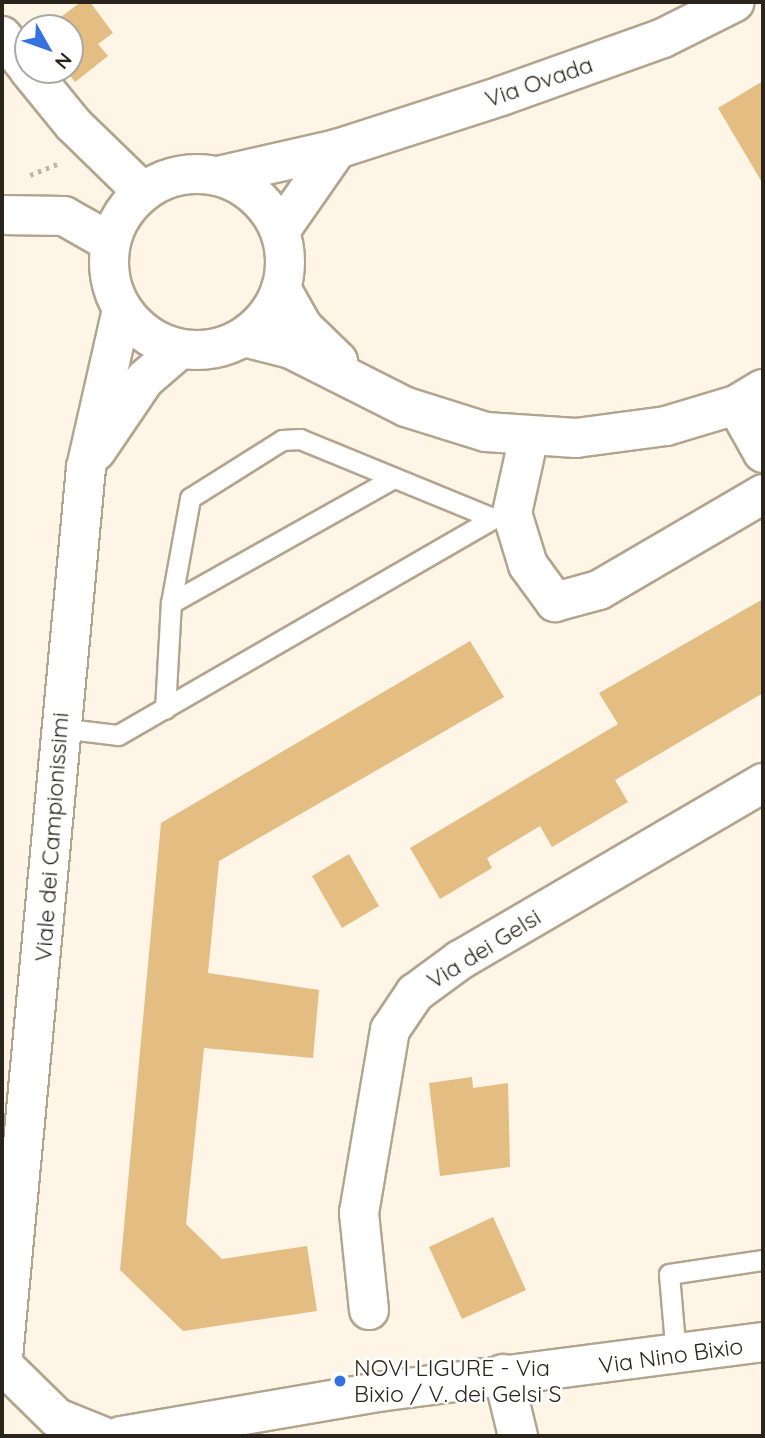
<!DOCTYPE html>
<style>
body{margin:0}
#map{position:relative;width:765px;height:1438px;overflow:hidden;background:#fef5e7;font-family:Quicksand,sans-serif}
div>[style]{position:absolute}
.building>*{inset:0;background:#e3bd81}
.path>*{height:4.5px;margin-top:-2.25px;transform-origin:0;background:repeating-linear-gradient(90deg,#bcb5a8 0 3.5px,transparent 0 8.5px)}
.roads{filter:drop-shadow(2px 0 #b3a48e) drop-shadow(-2px 0 #b3a48e) drop-shadow(0 2px #b3a48e) drop-shadow(0 -2px #b3a48e)}
.lane>*{height:19px;margin:-9.5px;padding:0 9.5px;transform-origin:9.5px;border-radius:9.5px;background:#fff}
.street>*{height:38px;margin:-19px;padding:0 19px;transform-origin:19px;border-radius:19px;background:#fff}
.primary>*{height:38px;margin:-19px;padding:0 19px;transform-origin:19px;border-radius:19px;background:#fff}
.primary>.ring{margin:-19px;padding:0;box-sizing:content-box;background:none;border:38px solid #fff;border-radius:50%}
.dots>*{width:19px;height:19px;translate:-50% -50%;box-sizing:border-box;border:4px solid #fff;border-radius:50%}
span{translate:-50% -50%;white-space:nowrap;text-align:center;line-height:1.15;-webkit-text-stroke:5px #fff;paint-order:stroke}
.street-label{font-size:23px;color:#2a251c}
.poi-label{font-size:23px;color:#2a251c}
.left{translate:0 -50%;text-align:left}
.frame{position:absolute;inset:0;border:4px solid #2a251c;pointer-events:none}
.north{position:absolute;left:14px;top:14px;width:70px;height:70px;box-sizing:border-box;background:#fff;border:2px solid #aaa8a4;border-radius:50%;rotate:130deg;font-size:19px;font-weight:700;line-height:28px;text-align:center;color:#2a251c}
.north::after{content:'';display:block;margin:auto;width:24px;height:32px;background:#3571e0;clip-path:polygon(50% 0,100% 100%,50% 72%,0 100%)}
</style>
<div id="map">
<div class="building">
<i style="clip-path:polygon(81px 2px,90px 2px,113px 33px,98px 44px,108px 56px,75px 82px,66px 70px,70px 28px,46px 28px)"></i>
<i style="clip-path:polygon(763px 81px,763px 184px,718px 108px)"></i>
<i style="clip-path:polygon(763px 599px,763px 693px,615px 780px,628px 802px,552px 847px,540px 826px,487px 858px,492px 868px,440px 899px,410px 848px,618px 724px,599px 693px)"></i>
<i style="clip-path:polygon(470px 641px,504px 697px,219px 861px,208px 973px,319px 990px,313px 1058px,204px 1048px,186px 1224px,222px 1259px,307px 1246px,317px 1311px,183px 1331px,120px 1270px,161px 823px)"></i>
<i style="clip-path:polygon(349px 854px,379px 906px,342px 928px,312px 876px)"></i>
<i style="clip-path:polygon(472px 1077px,473px 1088px,508px 1083px,510px 1167px,440px 1176px,429px 1083px)"></i>
<i style="clip-path:polygon(493px 1217px,526px 1290px,462px 1319px,429px 1247px)"></i>
</div>
<div class="path">
<i style="left:30px;top:175px;width:32px;rotate:-22deg"></i>
</div>
<div class="roads">
<div class="lane">
<i style="left:171px;top:603px;width:251px;rotate:-29.3deg"></i>
<i style="left:165px;top:709px;width:106px;rotate:-86.8deg"></i>
<i style="left:171px;top:603px;width:107px;rotate:-79.7deg"></i>
<i style="left:190px;top:498px;width:109px;rotate:-32.2deg"></i>
<i style="left:282px;top:440px;width:18px;rotate:-3deg"></i>
<i style="left:300px;top:439px;width:205px;rotate:22.3deg"></i>
<i style="left:60px;top:728px;width:58px;rotate:6.9deg"></i>
<i style="left:118px;top:735px;width:438px;rotate:-30deg"></i>
<i style="left:676px;top:1356px;width:82px;rotate:-94.9deg"></i>
<i style="left:669px;top:1274px;width:95px;rotate:-8.5deg"></i>
</div>
<div class="street">
<i style="left:281px;top:288px;width:45px;rotate:60.6deg"></i>
<i style="left:303px;top:327px;width:49px;rotate:44.2deg"></i>
<i style="left:244px;top:337px;width:49px;rotate:14.3deg"></i>
<i style="left:291px;top:349px;width:129px;rotate:26.8deg"></i>
<i style="left:406px;top:407px;width:84px;rotate:17.4deg"></i>
<i style="left:486px;top:432px;width:90px;rotate:3.8deg"></i>
<i style="left:576px;top:438px;width:91px;rotate:-7.6deg"></i>
<i style="left:666px;top:426px;width:73px;rotate:-16.7deg"></i>
<i style="left:736px;top:405px;width:31px;rotate:-31deg"></i>
<i style="left:736px;top:405px;width:55px;rotate:60.6deg"></i>
<i style="left:529px;top:436px;width:79px;rotate:102.4deg"></i>
<i style="left:512px;top:513px;width:54px;rotate:72.9deg"></i>
<i style="left:528px;top:565px;width:46px;rotate:53.9deg"></i>
<i style="left:555px;top:602px;width:46px;rotate:-15.3deg"></i>
<i style="left:599px;top:590px;width:190px;rotate:-30.3deg"></i>
<i style="left:96px;top:451px;width:87px;rotate:-55.8deg"></i>
<i style="left:145px;top:379px;width:46px;rotate:-40.6deg"></i>
<i style="left:369px;top:1310px;width:98px;rotate:-95.9deg"></i>
<i style="left:359px;top:1213px;width:186px;rotate:-80.4deg"></i>
<i style="left:390px;top:1030px;width:45px;rotate:-56deg"></i>
<i style="left:415px;top:993px;width:56px;rotate:-36.3deg"></i>
<i style="left:460px;top:960px;width:351px;rotate:-30.3deg"></i>
<i style="left:3px;top:1365px;width:76px;rotate:44.5deg"></i>
<i style="left:57px;top:1418px;width:48px;rotate:21.8deg"></i>
<i style="left:2px;top:1368px;width:904px;rotate:-84.67deg"></i>
<i style="left:86px;top:468px;width:162px;rotate:-77.2deg"></i>
<i style="left:503px;top:1374px;width:64px;rotate:76.4deg"></i>
<i style="left:121px;top:1436px;width:261px;rotate:-9.7deg"></i>
<i style="left:378px;top:1392px;width:388px;rotate:-7.4deg"></i>
</div>
<div class="primary">
<i style="left:2px;top:36px;width:41px;rotate:50.9deg"></i>
<i style="left:29px;top:70px;width:70px;rotate:50.8deg"></i>
<i style="left:73px;top:124px;width:98px;rotate:44.2deg"></i>
<i class="ring" style="left:109px;top:174px;width:138px;height:138px"></i>
<i style="left:218px;top:176px;width:122px;rotate:-12.8deg"></i>
<i style="left:337px;top:149px;width:172px;rotate:-17.9deg"></i>
<i style="left:501px;top:96px;width:172px;rotate:-19.7deg"></i>
<i style="left:663px;top:38px;width:80px;rotate:-26.6deg"></i>
<i style="left:2px;top:215px;width:62px;rotate:0.9deg"></i>
<i style="left:64px;top:216px;width:53px;rotate:29.5deg"></i>
<i style="left:280px;top:231px;width:100px;rotate:-55.2deg"></i>
</div>
</div>
<div class="dots">
<i style="left:340px;top:1381px;background:#3571e0"></i>
</div>
<div class="street-label">
<span style="left:539px;top:82px;rotate:-19deg">Via Ovada</span>
<span style="left:52px;top:837px;rotate:-86deg">Viale dei Campionissimi</span>
<span style="left:484px;top:949px;rotate:-32deg">Via dei Gelsi</span>
<span style="left:671px;top:1356px;rotate:-8deg">Via Nino Bixio</span>
</div>
<div class="poi-label">
<span class="left" style="left:354px;top:1381px">NOVI LIGURE - Via<br>Bixio / V. dei Gelsi S</span>
</div>
<div class="frame"></div>
<div class="north">N</div>
</div>
